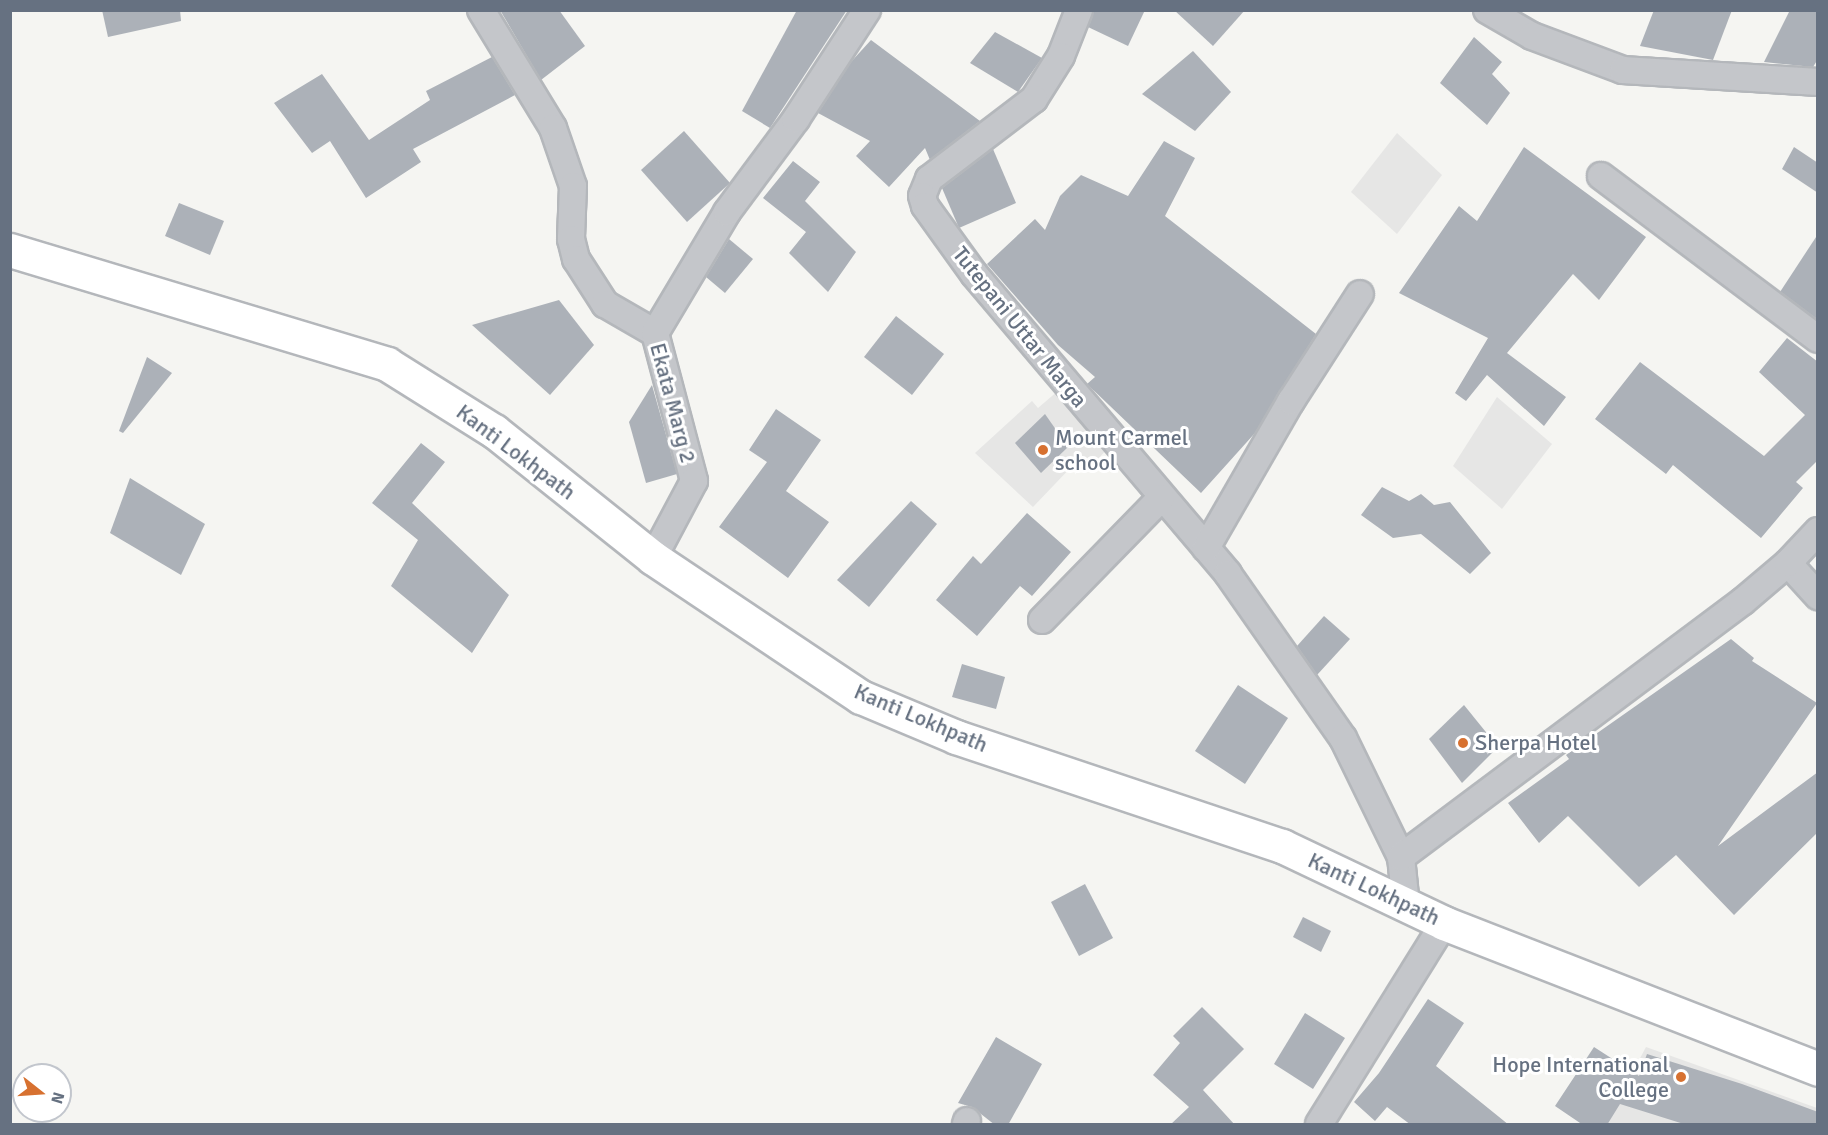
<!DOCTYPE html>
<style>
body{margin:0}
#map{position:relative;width:1828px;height:1135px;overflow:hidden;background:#f5f5f2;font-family:Signika,sans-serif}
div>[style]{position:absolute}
.built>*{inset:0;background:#e6e6e5}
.building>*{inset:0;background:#acb1b8}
.roads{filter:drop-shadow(2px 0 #b4b7bb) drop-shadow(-2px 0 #b4b7bb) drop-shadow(0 2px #b4b7bb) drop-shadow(0 -2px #b4b7bb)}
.minor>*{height:26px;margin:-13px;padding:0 13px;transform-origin:13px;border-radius:13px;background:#c4c6ca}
.primary>*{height:33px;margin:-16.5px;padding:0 16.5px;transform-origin:16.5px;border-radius:16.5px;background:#fff}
.dots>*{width:16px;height:16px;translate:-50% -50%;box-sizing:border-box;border:3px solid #fff;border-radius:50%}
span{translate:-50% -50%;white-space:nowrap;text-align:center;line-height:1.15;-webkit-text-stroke:6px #fff;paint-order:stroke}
.street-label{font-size:22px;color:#667181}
.poi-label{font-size:22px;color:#667181}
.left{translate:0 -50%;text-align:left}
.right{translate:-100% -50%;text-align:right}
.frame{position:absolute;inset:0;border:12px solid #667181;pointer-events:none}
.north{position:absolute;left:12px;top:1063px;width:60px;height:60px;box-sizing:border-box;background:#fff;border:2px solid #c2c6cd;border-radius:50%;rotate:107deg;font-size:16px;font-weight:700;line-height:24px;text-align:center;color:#667181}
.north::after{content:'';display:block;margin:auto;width:21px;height:27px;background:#d77130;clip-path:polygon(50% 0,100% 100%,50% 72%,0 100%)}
</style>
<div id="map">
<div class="built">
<i style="clip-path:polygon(1397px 133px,1442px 175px,1397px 234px,1351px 192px)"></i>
<i style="clip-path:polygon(1059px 390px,1109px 447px,1086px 472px,1076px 462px,1033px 507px,975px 453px,1032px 401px,1038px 408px)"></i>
<i style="clip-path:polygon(1497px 397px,1552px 444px,1502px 509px,1453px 466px)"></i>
<i style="clip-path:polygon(1646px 1047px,1817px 1108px,1817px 1124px,1605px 1124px)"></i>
</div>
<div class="building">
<i style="clip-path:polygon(102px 10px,180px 10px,181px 21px,108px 37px)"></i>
<i style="clip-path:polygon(500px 10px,559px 10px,585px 46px,541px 80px)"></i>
<i style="clip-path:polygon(797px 10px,847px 10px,770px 128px,742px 111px)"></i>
<i style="clip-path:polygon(1094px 10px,1145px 10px,1128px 46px,1088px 27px)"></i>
<i style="clip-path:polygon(1174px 10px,1245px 10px,1213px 46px)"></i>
<i style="clip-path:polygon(1654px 10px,1732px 10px,1713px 60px,1640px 46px)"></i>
<i style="clip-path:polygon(1790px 10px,1818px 10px,1818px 59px,1813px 67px,1764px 62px)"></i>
<i style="clip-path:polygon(995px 32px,1042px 58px,1018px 92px,970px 63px)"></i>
<i style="clip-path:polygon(1474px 37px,1502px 62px,1492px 74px,1510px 93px,1487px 125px,1440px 83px)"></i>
<i style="clip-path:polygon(871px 40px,980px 121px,930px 160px,925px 148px,889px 187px,856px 156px,870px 141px,818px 113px,850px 63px)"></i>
<i style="clip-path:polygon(1193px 51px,1231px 92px,1195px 131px,1142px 94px)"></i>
<i style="clip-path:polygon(492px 57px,515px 95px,413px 149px,421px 162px,366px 198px,330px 141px,312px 153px,274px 103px,322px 74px,369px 140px,430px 100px,426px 91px)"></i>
<i style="clip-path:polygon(684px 131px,730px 183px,687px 222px,641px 170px)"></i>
<i style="clip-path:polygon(1164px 141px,1195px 158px,1165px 216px,1316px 334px,1255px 433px,1201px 493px,1087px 384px,1095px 377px,1058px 345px,987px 264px,1035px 219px,1045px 230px,1060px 196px,1081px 175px,1128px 196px)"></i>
<i style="clip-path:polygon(1524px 147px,1646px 237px,1599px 300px,1573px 274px,1507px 353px,1566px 397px,1544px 426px,1487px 375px,1466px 401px,1455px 393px,1488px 338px,1399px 293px,1459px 206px,1477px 221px)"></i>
<i style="clip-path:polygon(1794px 147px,1818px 163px,1818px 193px,1782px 169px)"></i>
<i style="clip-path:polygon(993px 149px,1016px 203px,959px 228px,942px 188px)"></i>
<i style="clip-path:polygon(793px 161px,820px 182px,805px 201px,856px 252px,828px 292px,789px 253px,806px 232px,763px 198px)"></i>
<i style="clip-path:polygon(179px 203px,224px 221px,210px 255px,165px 236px)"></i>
<i style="clip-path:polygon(1818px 234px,1818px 320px,1780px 292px)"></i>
<i style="clip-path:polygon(729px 239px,753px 259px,725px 293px,706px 277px)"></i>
<i style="clip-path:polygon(559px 300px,594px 345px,550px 395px,472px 325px)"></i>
<i style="clip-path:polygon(896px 316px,944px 354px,912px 395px,864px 357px)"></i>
<i style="clip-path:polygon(1787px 338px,1818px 362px,1818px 460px,1796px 482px,1803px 488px,1761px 538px,1673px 465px,1666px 474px,1595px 419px,1640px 362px,1764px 456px,1805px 415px,1759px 372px)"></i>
<i style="clip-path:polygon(147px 357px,172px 373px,123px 433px,119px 431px)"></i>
<i style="clip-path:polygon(652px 385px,677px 474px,646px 483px,629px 422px)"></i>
<i style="clip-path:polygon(776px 409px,821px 440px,786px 491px,829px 522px,788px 578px,719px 527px,767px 462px,749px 450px)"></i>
<i style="clip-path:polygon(1045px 414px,1068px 447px,1041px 473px,1015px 443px)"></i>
<i style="clip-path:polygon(421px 443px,445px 462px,412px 503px,509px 595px,472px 653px,391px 586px,418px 540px,372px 503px)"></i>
<i style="clip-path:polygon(130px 478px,205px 524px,181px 575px,110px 533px)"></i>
<i style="clip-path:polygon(1382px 487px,1409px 501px,1421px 494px,1434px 505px,1450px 502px,1491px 553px,1470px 574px,1421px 534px,1393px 538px,1361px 515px)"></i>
<i style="clip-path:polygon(911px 501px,937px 524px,869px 607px,837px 580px)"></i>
<i style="clip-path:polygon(1027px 513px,1071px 552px,1032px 596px,1020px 586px,977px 636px,936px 600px,973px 556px,981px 564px)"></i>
<i style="clip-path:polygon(1324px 616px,1350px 639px,1317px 675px,1297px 646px)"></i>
<i style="clip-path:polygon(1731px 639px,1754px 658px,1752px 661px,1817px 703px,1718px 846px,1818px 772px,1818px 832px,1734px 915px,1676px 855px,1639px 887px,1568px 816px,1539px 843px,1508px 803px,1569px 759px,1566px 755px)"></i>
<i style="clip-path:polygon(962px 664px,1005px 677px,996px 709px,952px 697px)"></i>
<i style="clip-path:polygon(1238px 685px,1288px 718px,1245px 784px,1195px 751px)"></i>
<i style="clip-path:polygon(1464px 705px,1498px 747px,1462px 783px,1429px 739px)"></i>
<i style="clip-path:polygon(1085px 884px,1113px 938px,1079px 956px,1051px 902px)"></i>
<i style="clip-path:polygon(1303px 917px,1331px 931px,1321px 952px,1293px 937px)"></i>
<i style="clip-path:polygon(1428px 999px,1464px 1023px,1436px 1066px,1509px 1125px,1411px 1125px,1387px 1107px,1375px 1121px,1354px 1102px,1379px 1073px)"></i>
<i style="clip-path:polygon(1202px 1007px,1244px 1049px,1203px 1090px,1235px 1125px,1170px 1125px,1189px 1107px,1153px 1075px,1180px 1043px,1173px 1036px)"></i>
<i style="clip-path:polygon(1305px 1013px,1345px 1038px,1313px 1089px,1274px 1064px)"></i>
<i style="clip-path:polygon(996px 1037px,1042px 1064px,1008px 1125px,995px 1125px,972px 1107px,958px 1103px)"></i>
<i style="clip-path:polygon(1594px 1047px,1639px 1076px,1647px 1054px,1742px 1084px,1818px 1112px,1818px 1125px,1687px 1125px,1620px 1104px,1607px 1125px,1583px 1125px,1555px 1106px)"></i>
</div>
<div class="roads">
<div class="minor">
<i style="left:481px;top:10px;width:138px;rotate:58.6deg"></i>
<i style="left:553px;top:128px;width:61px;rotate:71deg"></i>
<i style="left:573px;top:186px;width:53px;rotate:92.2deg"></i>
<i style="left:571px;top:239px;width:21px;rotate:76deg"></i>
<i style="left:576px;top:259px;width:54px;rotate:57.2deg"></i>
<i style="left:605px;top:304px;width:58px;rotate:30.1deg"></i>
<i style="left:655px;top:333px;width:153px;rotate:75.2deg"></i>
<i style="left:694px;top:481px;width:87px;rotate:118deg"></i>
<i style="left:1079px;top:10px;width:49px;rotate:111.4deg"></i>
<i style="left:1061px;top:56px;width:51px;rotate:122.1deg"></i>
<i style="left:1034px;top:99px;width:132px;rotate:142.7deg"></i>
<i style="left:929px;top:179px;width:18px;rotate:112deg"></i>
<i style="left:922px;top:196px;width:10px;rotate:73deg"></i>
<i style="left:925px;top:206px;width:84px;rotate:54.2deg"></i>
<i style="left:974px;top:274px;width:393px;rotate:49.7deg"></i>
<i style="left:1228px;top:574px;width:200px;rotate:55deg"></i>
<i style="left:1343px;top:738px;width:132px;rotate:64deg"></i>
<i style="left:1401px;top:857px;width:48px;rotate:84.1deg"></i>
<i style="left:1487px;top:10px;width:52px;rotate:30deg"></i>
<i style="left:1532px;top:36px;width:97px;rotate:20.5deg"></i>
<i style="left:1623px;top:70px;width:195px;rotate:3.5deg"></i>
<i style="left:1601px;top:176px;width:271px;rotate:36.9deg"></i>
<i style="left:655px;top:333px;width:141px;rotate:-59.2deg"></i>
<i style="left:727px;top:212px;width:116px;rotate:-53.4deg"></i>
<i style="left:796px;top:119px;width:130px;rotate:-56.9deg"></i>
<i style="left:1206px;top:548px;width:170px;rotate:-60deg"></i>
<i style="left:1291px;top:401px;width:127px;rotate:-57.2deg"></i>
<i style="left:1788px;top:563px;width:45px;rotate:47.7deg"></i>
<i style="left:1042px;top:620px;width:170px;rotate:-45.7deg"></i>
<i style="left:1401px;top:857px;width:426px;rotate:-36.8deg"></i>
<i style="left:1742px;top:602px;width:60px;rotate:-40.3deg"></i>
<i style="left:1788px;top:563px;width:44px;rotate:-46.8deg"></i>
<i style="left:966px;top:1124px;width:3px;rotate:-72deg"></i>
<i style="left:1319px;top:1124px;width:237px;rotate:-58.1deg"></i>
</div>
<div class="primary">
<i style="left:10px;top:250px;width:394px;rotate:16.8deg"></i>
<i style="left:387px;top:364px;width:126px;rotate:32.1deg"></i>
<i style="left:494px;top:431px;width:203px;rotate:38.6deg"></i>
<i style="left:653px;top:558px;width:250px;rotate:33.8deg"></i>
<i style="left:861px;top:697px;width:103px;rotate:22.8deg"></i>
<i style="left:956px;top:737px;width:344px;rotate:18.5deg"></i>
<i style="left:1282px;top:846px;width:179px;rotate:25.4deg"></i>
<i style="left:1444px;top:923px;width:401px;rotate:21.3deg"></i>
</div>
</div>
<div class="dots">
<i style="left:1043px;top:450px;background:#d77130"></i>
<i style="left:1463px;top:743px;background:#d77130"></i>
<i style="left:1681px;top:1077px;background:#d77130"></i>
</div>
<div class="street-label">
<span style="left:1020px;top:327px;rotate:51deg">Tutepani Uttar Marga</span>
<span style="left:673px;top:403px;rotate:75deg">Ekata Marg 2</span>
<span style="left:516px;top:452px;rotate:37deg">Kanti Lokhpath</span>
<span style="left:921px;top:718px;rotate:23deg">Kanti Lokhpath</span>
<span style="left:1374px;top:889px;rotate:25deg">Kanti Lokhpath</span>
</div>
<div class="poi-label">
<span class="left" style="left:1055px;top:450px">Mount Carmel<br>school</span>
<span class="left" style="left:1475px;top:743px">Sherpa Hotel</span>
<span class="right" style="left:1669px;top:1077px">Hope International<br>College</span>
</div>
<div class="frame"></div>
<div class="north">N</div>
</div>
